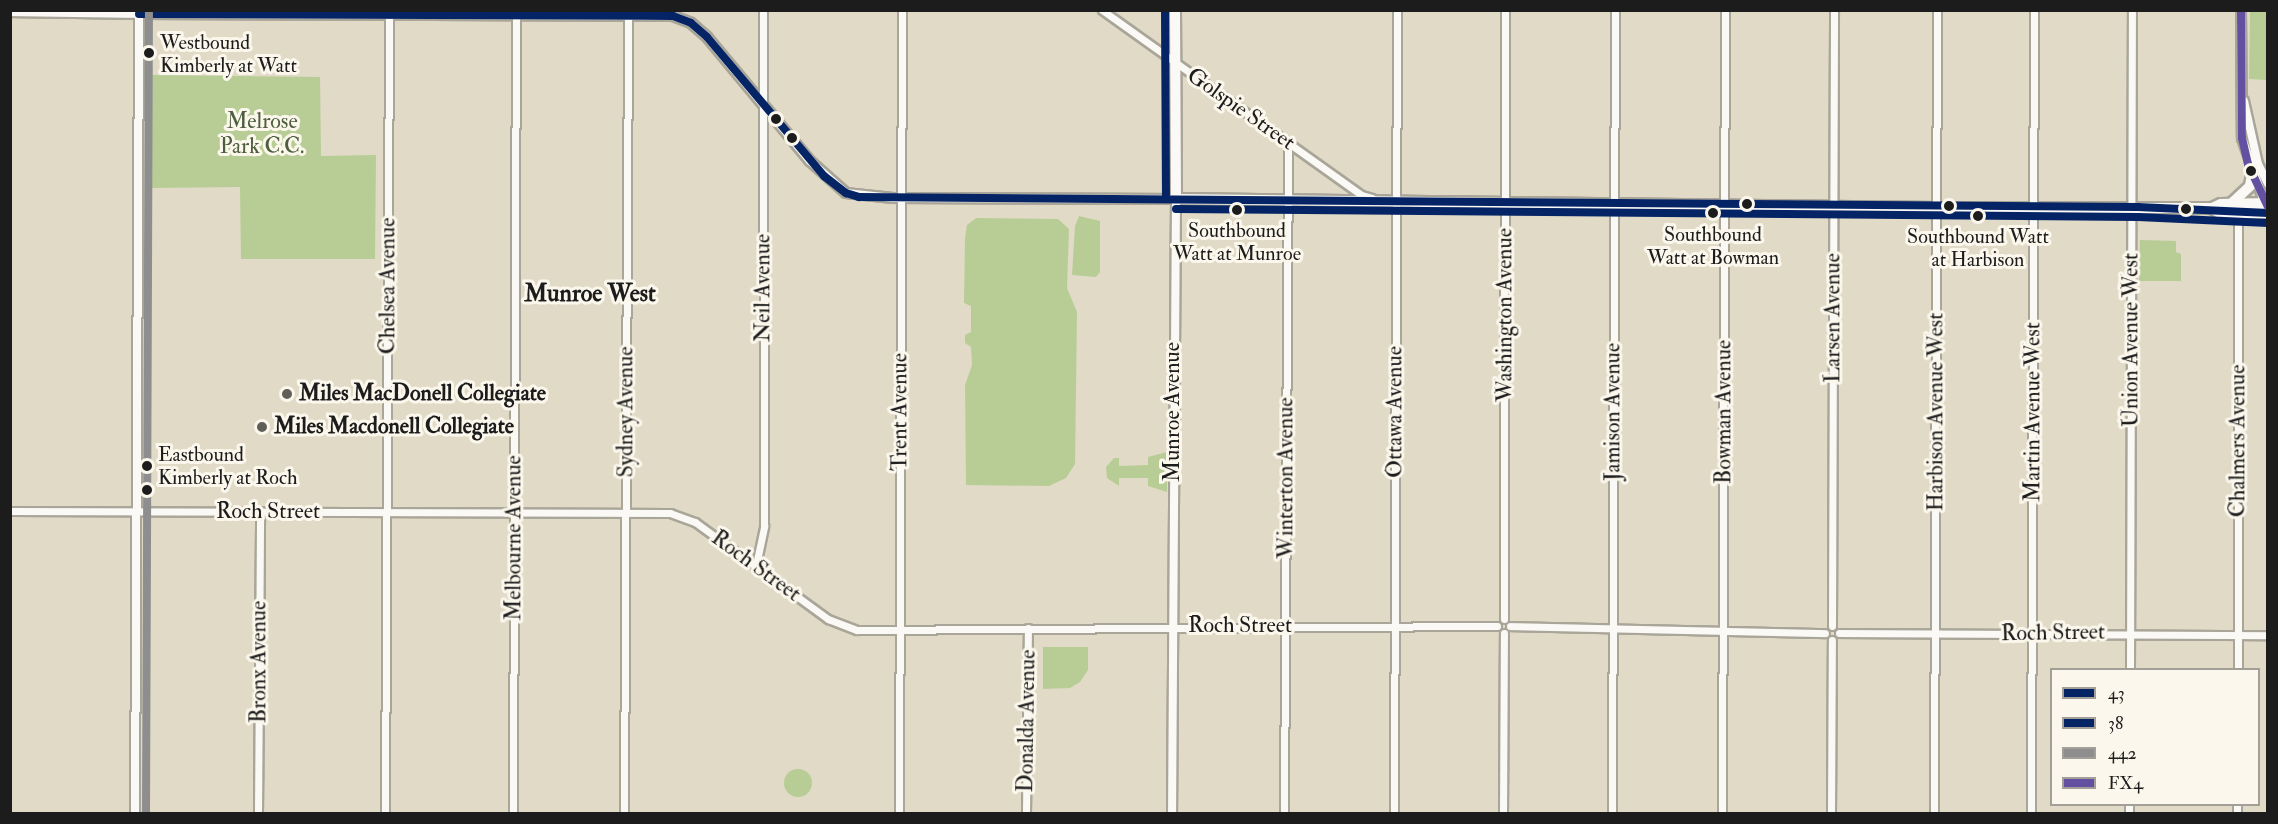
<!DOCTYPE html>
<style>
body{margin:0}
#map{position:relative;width:2278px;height:824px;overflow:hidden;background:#e0dac6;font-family:"IM FELL Double Pica",serif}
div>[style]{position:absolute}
.green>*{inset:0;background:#b8cd96}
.round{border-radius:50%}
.roads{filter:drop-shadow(2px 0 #a9a598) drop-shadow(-2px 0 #a9a598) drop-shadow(0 2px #a9a598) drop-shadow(0 -2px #a9a598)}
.minor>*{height:7px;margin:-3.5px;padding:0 3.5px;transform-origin:3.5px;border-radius:3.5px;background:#faf9f6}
.tertiary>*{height:8px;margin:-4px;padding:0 4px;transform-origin:4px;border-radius:4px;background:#faf9f6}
.secondary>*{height:10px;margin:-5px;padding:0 5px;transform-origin:5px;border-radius:5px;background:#faf9f6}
.bus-1>*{height:8px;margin:-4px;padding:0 4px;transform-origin:4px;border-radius:4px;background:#052465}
.bus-2>*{height:8px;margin:-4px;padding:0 4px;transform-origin:4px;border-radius:4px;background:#052465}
.bus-3>*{height:8px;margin:-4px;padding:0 4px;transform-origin:4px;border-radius:4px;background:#8e8e8e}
.bus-4>*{height:8px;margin:-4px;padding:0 4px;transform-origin:4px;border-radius:4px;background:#6450a1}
.dots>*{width:16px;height:16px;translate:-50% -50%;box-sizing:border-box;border:3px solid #fbf7ec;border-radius:50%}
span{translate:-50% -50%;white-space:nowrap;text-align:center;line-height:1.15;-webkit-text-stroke:6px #fbf7ec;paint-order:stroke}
.bus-label{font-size:20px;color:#1c1c1c}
.left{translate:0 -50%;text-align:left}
.street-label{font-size:22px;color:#1c1c1c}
.park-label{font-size:22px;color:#4d5e3d}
.poi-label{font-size:22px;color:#1c1c1c;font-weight:700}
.neighbourhood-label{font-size:24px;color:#1c1c1c;font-weight:700}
.frame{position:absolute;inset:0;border:12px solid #1c1c1c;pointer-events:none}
.legend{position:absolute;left:2050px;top:668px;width:210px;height:138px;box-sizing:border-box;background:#fbf7ec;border:2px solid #a29f99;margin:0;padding:8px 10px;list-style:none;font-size:18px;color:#1c1c1c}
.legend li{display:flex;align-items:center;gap:12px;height:30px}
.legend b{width:30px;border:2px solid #a29f99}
</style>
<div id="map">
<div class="green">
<i style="clip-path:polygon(2250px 11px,2267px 11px,2267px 80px,2249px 79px)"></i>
<i style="clip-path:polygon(152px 75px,320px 77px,321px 156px,376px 155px,375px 259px,241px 259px,240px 187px,151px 188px)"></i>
<i style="clip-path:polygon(1079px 216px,1100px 221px,1100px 272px,1096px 277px,1072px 275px,1075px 226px)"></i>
<i style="clip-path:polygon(976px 218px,1058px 219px,1069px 229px,1067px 288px,1077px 312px,1075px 464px,1066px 478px,1049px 486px,966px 485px,965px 385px,972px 365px,971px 347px,965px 343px,965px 335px,971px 332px,971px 306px,964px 303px,965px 238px,967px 225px)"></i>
<i style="clip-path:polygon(2140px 240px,2176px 241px,2176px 252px,2181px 254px,2181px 281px,2139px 281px)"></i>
<i style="clip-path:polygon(1167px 452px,1167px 492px,1148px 486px,1148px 478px,1119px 478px,1119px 486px,1107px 478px,1106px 467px,1114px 458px,1119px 458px,1119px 466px,1148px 465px,1148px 457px)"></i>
<i style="clip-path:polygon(1043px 647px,1088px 647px,1088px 670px,1080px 682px,1070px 688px,1043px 689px)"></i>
<i class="round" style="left:784px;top:769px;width:28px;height:28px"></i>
</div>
<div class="roads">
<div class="minor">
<i style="left:1102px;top:10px;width:318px;rotate:35.5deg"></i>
<i style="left:1361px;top:195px;width:11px;rotate:15deg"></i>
<i style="left:10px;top:12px;width:129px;rotate:0.9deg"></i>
<i style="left:10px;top:511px;width:660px;rotate:0.17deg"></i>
<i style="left:670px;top:513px;width:27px;rotate:20deg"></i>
<i style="left:695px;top:522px;width:165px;rotate:36.1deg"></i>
<i style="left:828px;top:619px;width:31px;rotate:21deg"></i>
<i style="left:857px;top:630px;width:640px;rotate:-0.36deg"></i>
<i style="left:756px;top:565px;width:40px;rotate:-78deg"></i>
<i style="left:764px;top:526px;width:516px;rotate:-90.11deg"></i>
<i style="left:1504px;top:619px;width:609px;rotate:-89.91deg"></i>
<i style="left:1510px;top:626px;width:315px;rotate:1.3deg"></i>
<i style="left:1832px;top:626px;width:616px;rotate:-89.81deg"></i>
<i style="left:1839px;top:633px;width:429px;rotate:0.3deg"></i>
<i style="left:2130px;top:670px;width:660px;rotate:-89.83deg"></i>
<i style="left:2238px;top:670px;width:457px;rotate:-90deg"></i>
<i style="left:258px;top:814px;width:303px;rotate:-89.6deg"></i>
<i style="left:385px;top:814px;width:804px;rotate:-89.71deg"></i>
<i style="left:513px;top:814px;width:804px;rotate:-89.79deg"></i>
<i style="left:624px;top:814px;width:804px;rotate:-89.71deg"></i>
<i style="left:899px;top:814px;width:804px;rotate:-89.79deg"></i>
<i style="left:1026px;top:814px;width:186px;rotate:-89.4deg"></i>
<i style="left:1284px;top:814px;width:672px;rotate:-89.66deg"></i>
<i style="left:1394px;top:814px;width:804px;rotate:-89.79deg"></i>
<i style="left:1503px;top:814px;width:181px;rotate:-89.7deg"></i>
<i style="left:1612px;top:814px;width:804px;rotate:-89.79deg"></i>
<i style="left:1722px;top:814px;width:804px;rotate:-89.79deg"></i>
<i style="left:1831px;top:814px;width:174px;rotate:-89.7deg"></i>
<i style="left:1934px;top:814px;width:804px;rotate:-89.79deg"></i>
<i style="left:2031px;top:814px;width:804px;rotate:-89.79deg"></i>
<i style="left:2129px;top:814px;width:10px;rotate:-90deg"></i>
<i style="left:2237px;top:814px;width:10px;rotate:-90deg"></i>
</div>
<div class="tertiary">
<i style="left:2241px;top:10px;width:128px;rotate:89.6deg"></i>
<i style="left:2242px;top:138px;width:70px;rotate:70.8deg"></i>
<i style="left:139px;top:14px;width:534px;rotate:0.21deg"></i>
<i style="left:673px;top:16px;width:19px;rotate:21deg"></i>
<i style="left:691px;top:23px;width:21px;rotate:41deg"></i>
<i style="left:707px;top:37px;width:161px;rotate:50.3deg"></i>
<i style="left:810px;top:161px;width:48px;rotate:41.6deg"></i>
<i style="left:846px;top:193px;width:47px;rotate:6.1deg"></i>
<i style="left:893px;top:198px;width:283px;rotate:0.2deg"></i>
<i style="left:1176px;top:199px;width:615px;rotate:90.37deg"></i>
<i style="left:2244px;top:101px;width:65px;rotate:77.5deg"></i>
<i style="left:2258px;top:164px;width:22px;rotate:63deg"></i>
<i style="left:135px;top:814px;width:804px;rotate:-89.71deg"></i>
</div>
<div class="secondary">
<i style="left:1175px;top:10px;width:189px;rotate:89.7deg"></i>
<i style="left:1176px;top:199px;width:761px;rotate:0.68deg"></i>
<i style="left:1937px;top:208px;width:275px"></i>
<i style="left:2212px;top:208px;width:10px;rotate:-24deg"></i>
<i style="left:2221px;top:204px;width:47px;rotate:-1.2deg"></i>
<i style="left:2232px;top:203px;width:25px;rotate:-43deg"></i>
<i style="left:2250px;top:186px;width:13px;rotate:-81deg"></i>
<i style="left:2212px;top:208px;width:11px;rotate:34deg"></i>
<i style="left:2221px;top:214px;width:47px;rotate:-1.2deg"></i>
</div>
</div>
<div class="bus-1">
<i style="left:139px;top:14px;width:534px;rotate:0.21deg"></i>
<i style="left:673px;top:16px;width:19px;rotate:21deg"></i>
<i style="left:691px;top:23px;width:21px;rotate:41deg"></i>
<i style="left:707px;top:37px;width:182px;rotate:49.9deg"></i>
<i style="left:824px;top:176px;width:28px;rotate:38deg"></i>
<i style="left:846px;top:193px;width:14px;rotate:17deg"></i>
<i style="left:859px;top:197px;width:1279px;rotate:0.45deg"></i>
<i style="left:2138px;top:207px;width:130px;rotate:2.6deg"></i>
</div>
<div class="bus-2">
<i style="left:1165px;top:10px;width:189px;rotate:89.7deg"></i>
<i style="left:1176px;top:209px;width:962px;rotate:0.48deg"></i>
<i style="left:2138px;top:217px;width:130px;rotate:2.6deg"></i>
</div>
<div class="bus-3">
<i style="left:146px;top:814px;width:804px;rotate:-89.79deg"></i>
</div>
<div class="bus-4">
<i style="left:2241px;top:10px;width:128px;rotate:89.6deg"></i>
<i style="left:2242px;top:138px;width:27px;rotate:77deg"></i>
<i style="left:2248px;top:164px;width:47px;rotate:65.1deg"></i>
</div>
<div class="dots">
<i style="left:149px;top:53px;background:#1c1c1c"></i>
<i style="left:776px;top:119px;background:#1c1c1c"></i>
<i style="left:792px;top:138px;background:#1c1c1c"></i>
<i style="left:2251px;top:171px;background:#1c1c1c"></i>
<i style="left:1747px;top:204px;background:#1c1c1c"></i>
<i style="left:1949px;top:206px;background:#1c1c1c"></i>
<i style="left:2186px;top:209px;background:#1c1c1c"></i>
<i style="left:1237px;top:210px;background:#1c1c1c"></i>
<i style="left:1713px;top:213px;background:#1c1c1c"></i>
<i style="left:1978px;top:216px;background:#1c1c1c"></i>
<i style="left:287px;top:394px;background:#615e58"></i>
<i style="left:262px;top:427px;background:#615e58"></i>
<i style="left:147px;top:466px;background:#1c1c1c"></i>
<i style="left:147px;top:490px;background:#1c1c1c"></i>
</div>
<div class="bus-label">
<span class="left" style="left:160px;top:54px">Westbound<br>Kimberly at Watt</span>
<span style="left:1237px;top:242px">Southbound<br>Watt at Munroe</span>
<span style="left:1713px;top:246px">Southbound<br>Watt at Bowman</span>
<span style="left:1978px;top:248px">Southbound Watt<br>at Harbison</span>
<span class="left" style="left:158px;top:466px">Eastbound<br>Kimberly at Roch</span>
</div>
<div class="street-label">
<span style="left:1241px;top:109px;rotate:35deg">Golspie Street</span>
<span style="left:388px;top:286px;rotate:-90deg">Chelsea Avenue</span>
<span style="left:763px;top:288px;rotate:-90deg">Neil Avenue</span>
<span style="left:1505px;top:315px;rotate:-90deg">Washington Avenue</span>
<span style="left:1833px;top:318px;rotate:-90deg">Larsen Avenue</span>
<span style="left:2131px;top:340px;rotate:-90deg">Union Avenue West</span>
<span style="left:626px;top:412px;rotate:-90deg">Sydney Avenue</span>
<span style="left:900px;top:412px;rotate:-90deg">Trent Avenue</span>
<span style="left:1173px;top:412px;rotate:-90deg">Munroe Avenue</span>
<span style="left:1395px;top:412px;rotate:-90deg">Ottawa Avenue</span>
<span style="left:1613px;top:412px;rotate:-90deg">Jamison Avenue</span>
<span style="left:1724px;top:412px;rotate:-90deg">Bowman Avenue</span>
<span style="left:1936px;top:412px;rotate:-90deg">Harbison Avenue West</span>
<span style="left:2033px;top:412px;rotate:-90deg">Martin Avenue West</span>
<span style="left:2238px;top:441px;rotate:-90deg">Chalmers Avenue</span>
<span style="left:1286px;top:478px;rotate:-90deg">Winterton Avenue</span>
<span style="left:268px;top:512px">Roch Street</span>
<span style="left:514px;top:538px;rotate:-90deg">Melbourne Avenue</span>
<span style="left:756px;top:566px;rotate:36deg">Roch Street</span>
<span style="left:1240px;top:626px">Roch Street</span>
<span style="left:2053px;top:633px;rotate:-1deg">Roch Street</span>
<span style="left:259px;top:662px;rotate:-90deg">Bronx Avenue</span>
<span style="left:1027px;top:721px;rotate:-89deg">Donalda Avenue</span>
</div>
<div class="park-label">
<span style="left:262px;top:134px">Melrose<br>Park C.C.</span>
</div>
<div class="poi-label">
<span class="left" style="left:299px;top:394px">Miles MacDonell Collegiate</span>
<span class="left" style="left:274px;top:427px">Miles Macdonell Collegiate</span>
</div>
<div class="neighbourhood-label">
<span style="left:590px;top:294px">Munroe West</span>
</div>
<div class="frame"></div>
<ul class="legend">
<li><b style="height:8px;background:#052465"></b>43</li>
<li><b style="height:8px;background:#052465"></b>38</li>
<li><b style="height:8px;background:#8e8e8e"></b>442</li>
<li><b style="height:8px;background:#6450a1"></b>FX4</li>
</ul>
</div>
